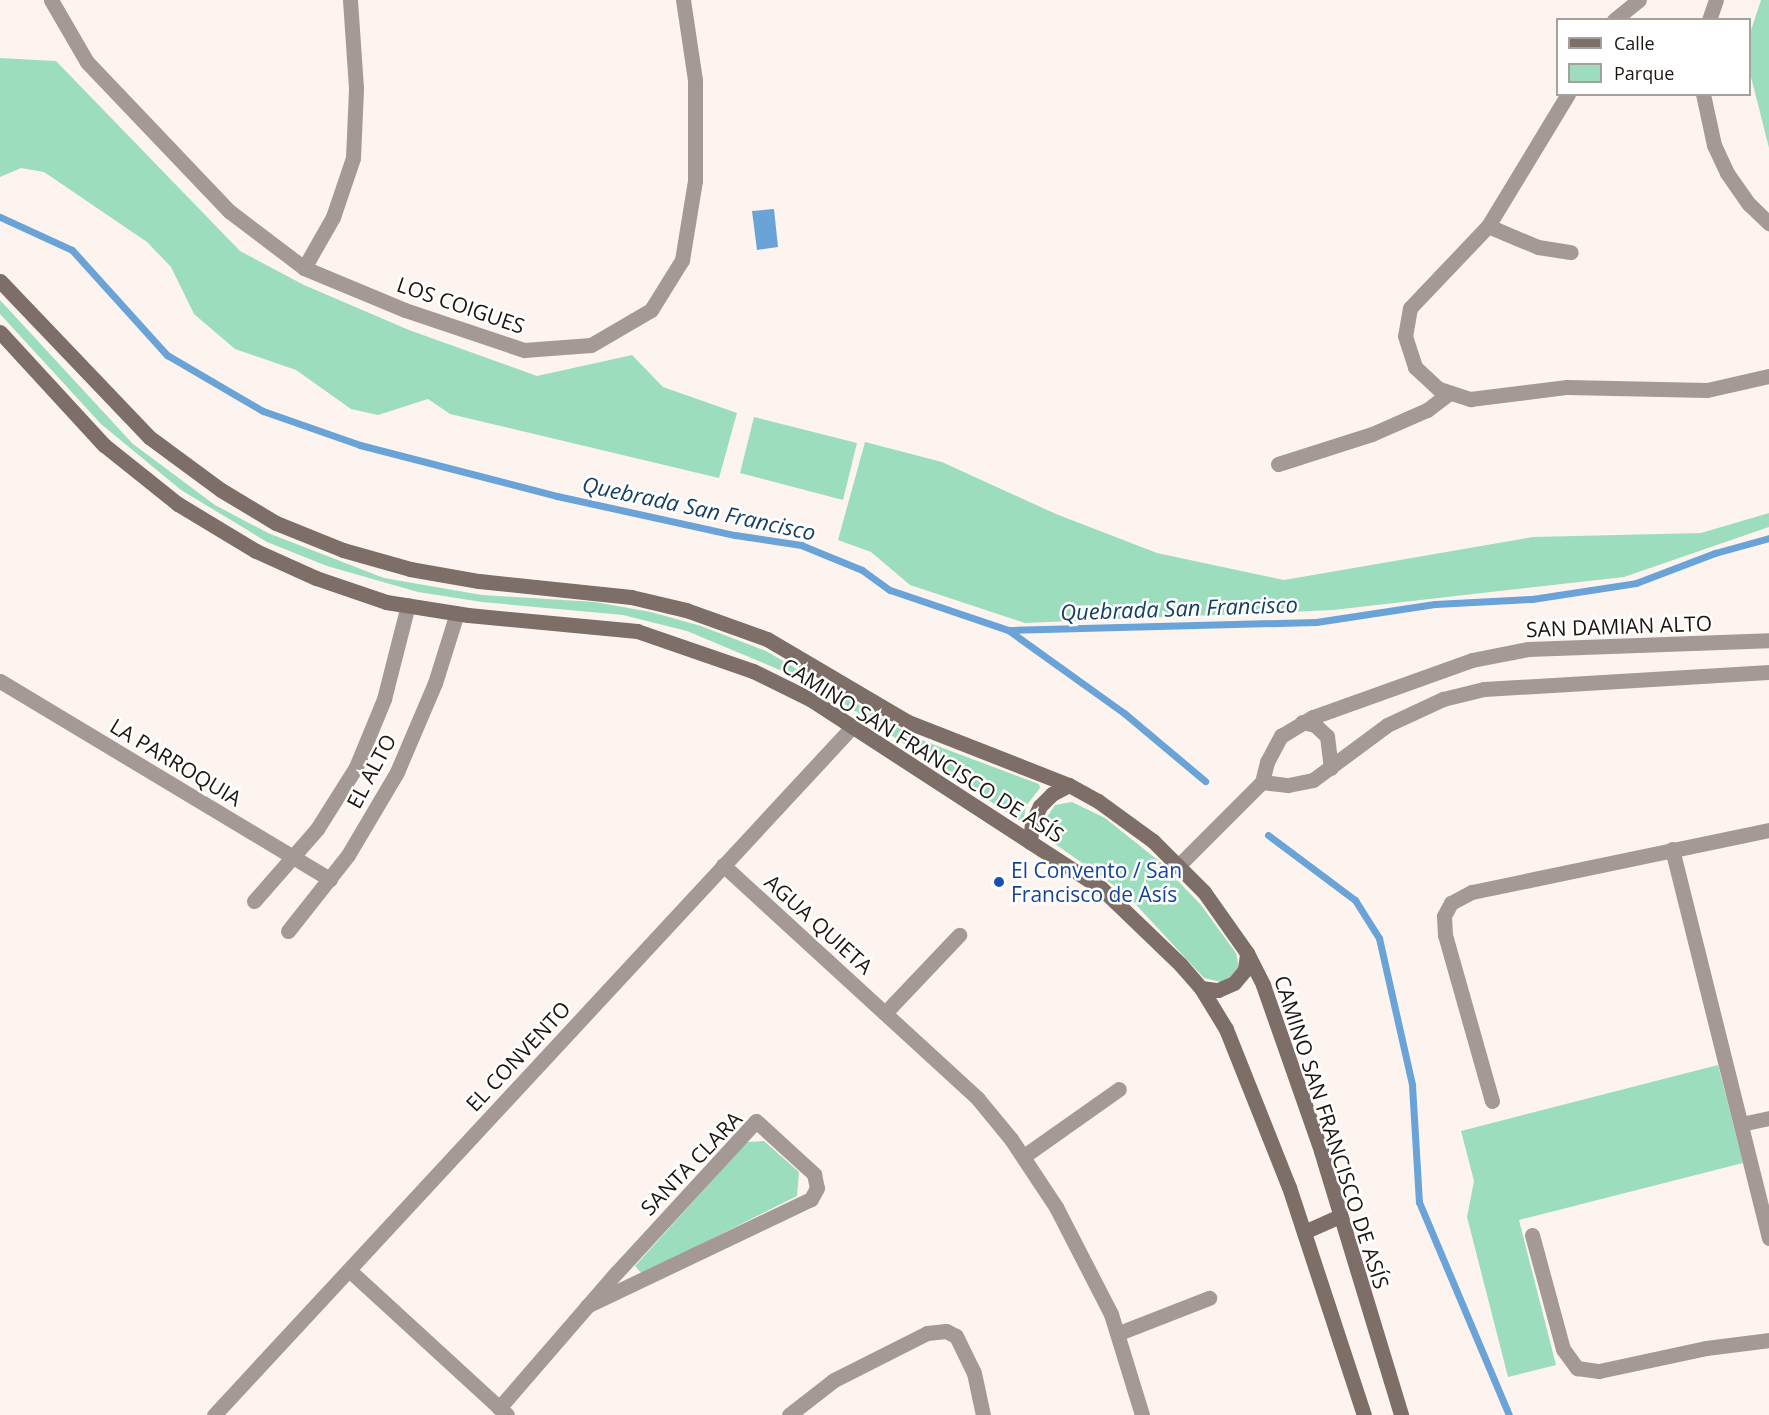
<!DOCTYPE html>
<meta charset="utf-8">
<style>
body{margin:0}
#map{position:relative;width:1769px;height:1415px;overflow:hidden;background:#fef4ef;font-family:"Open Sans",sans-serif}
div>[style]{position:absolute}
.green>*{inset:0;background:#9cddbe}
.water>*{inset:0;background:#6aa3d7}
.stream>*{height:7px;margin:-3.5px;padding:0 3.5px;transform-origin:3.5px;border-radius:3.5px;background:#6aa3d7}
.minor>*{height:15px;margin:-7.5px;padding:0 7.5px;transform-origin:7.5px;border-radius:7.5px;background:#a49995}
.secondary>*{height:15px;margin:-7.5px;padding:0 7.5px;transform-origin:7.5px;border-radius:7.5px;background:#7d6e67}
.dots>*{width:16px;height:16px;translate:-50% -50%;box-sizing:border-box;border:3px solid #fff;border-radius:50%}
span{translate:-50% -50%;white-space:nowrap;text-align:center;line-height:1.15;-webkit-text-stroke:5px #fff;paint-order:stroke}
.street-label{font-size:21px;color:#1d1510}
.transit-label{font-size:21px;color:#164399}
.left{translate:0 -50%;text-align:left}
.water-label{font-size:22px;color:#143f62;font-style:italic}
.legend{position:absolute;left:1556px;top:18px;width:195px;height:78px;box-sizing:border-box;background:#fff;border:2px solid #a5a19f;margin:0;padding:8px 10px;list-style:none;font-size:18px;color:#1d1510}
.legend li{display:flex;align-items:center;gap:12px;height:30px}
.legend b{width:30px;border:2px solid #a5a19f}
</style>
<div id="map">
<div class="green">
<i style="clip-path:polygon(1761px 0,1769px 0,1769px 148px,1750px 73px,1750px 33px)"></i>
<i style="clip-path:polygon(0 58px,56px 61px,240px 251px,304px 285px,409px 330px,537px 376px,632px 355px,663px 387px,737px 413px,719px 478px,450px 414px,428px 399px,378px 415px,351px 409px,296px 370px,235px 349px,194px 314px,171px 267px,147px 242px,44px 172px,21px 168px,0 177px)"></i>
<i style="clip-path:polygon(0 300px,133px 444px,215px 505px,268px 533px,384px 578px,482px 595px,595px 602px,651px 612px,701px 626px,766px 651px,916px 738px,1039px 784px,1040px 788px,1026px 806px,1023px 823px,816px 685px,687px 631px,623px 615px,482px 602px,418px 592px,327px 566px,267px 542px,181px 490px,101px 424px,0 314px)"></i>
<i style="clip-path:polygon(754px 417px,857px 443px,843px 500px,740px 473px)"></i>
<i style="clip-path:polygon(865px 442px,942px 462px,1056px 514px,1157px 553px,1284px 580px,1533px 537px,1701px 533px,1769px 513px,1769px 527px,1624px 577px,1333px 610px,1025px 623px,910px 585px,871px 552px,838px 540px)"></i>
<i style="clip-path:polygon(1072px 802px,1105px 818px,1159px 861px,1201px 905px,1236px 953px,1239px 967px,1231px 976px,1221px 982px,1204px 978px,1126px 894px,1051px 841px,1047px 817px,1055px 805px)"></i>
<i style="clip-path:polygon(1718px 1065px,1743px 1163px,1519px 1220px,1556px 1365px,1508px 1377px,1467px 1217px,1474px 1181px,1461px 1131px)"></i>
<i style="clip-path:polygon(764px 1141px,799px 1172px,797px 1196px,642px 1274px,635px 1266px,747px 1142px)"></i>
</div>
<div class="water">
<i style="clip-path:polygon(774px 209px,778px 247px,757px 250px,752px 211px)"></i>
</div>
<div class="stream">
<i style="left:0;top:217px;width:79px;rotate:24.6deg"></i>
<i style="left:72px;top:250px;width:142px;rotate:47.9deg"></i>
<i style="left:167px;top:355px;width:111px;rotate:30.3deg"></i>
<i style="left:263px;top:411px;width:103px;rotate:19.3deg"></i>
<i style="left:360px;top:445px;width:203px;rotate:14.5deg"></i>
<i style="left:557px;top:496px;width:182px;rotate:12.4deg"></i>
<i style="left:735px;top:535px;width:67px;rotate:8.6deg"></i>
<i style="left:801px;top:545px;width:66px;rotate:22.3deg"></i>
<i style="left:862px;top:570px;width:34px;rotate:36deg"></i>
<i style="left:890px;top:590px;width:125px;rotate:18.7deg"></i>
<i style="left:1008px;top:630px;width:308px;rotate:-1.5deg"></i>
<i style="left:1316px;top:622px;width:120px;rotate:-8.6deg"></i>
<i style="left:1435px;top:604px;width:97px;rotate:-3deg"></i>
<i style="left:1532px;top:599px;width:105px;rotate:-8.7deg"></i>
<i style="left:1636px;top:583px;width:85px;rotate:-20.8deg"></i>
<i style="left:1715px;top:553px;width:56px;rotate:-15.5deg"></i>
<i style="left:1008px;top:630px;width:143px;rotate:35.6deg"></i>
<i style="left:1124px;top:713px;width:106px;rotate:40deg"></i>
<i style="left:1268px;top:835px;width:109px;rotate:36.8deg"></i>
<i style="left:1355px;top:900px;width:45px;rotate:57.7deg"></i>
<i style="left:1379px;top:938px;width:151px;rotate:77.3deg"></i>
<i style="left:1412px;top:1085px;width:117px;rotate:86.6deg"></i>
<i style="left:1419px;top:1202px;width:231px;rotate:67.1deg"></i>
</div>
<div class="minor">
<i style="left:51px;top:0;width:72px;rotate:59.9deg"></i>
<i style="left:87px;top:62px;width:206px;rotate:46.4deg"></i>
<i style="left:229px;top:211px;width:94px;rotate:37.2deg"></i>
<i style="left:304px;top:268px;width:109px;rotate:22.6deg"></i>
<i style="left:405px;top:310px;width:126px;rotate:18.6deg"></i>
<i style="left:524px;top:350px;width:67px;rotate:-4.3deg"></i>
<i style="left:591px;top:345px;width:69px;rotate:-30.3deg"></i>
<i style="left:651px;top:310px;width:59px;rotate:-58.2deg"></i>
<i style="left:682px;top:260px;width:80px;rotate:-80.7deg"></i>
<i style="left:695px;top:181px;width:101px;rotate:-90deg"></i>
<i style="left:695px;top:80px;width:81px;rotate:-98.5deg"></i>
<i style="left:1614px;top:20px;width:32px;rotate:-39deg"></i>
<i style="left:1709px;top:20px;width:21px;rotate:-71deg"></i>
<i style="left:1568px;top:94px;width:154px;rotate:121.2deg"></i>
<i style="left:1488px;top:226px;width:113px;rotate:133.6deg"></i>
<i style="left:1410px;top:308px;width:28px;rotate:100deg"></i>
<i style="left:1405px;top:336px;width:33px;rotate:72deg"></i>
<i style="left:1415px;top:367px;width:33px;rotate:43deg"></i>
<i style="left:1439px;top:389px;width:33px;rotate:18deg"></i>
<i style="left:1470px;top:399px;width:98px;rotate:-7.1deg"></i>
<i style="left:1567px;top:387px;width:140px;rotate:1.2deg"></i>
<i style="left:1707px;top:390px;width:64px;rotate:-12.7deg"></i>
<i style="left:1703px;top:94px;width:52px;rotate:77.8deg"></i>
<i style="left:1714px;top:145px;width:31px;rotate:65deg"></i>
<i style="left:1727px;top:173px;width:38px;rotate:55deg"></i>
<i style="left:1749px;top:204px;width:28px;rotate:44deg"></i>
<i style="left:1488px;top:226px;width:54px;rotate:22.8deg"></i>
<i style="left:1538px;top:247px;width:33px;rotate:9deg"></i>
<i style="left:304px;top:268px;width:59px;rotate:-60.4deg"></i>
<i style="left:333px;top:217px;width:62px;rotate:-71.3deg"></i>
<i style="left:353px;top:158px;width:70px;rotate:-87.5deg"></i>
<i style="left:356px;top:88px;width:88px;rotate:-93.9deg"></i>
<i style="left:1278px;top:464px;width:99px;rotate:-17.7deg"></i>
<i style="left:1372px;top:434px;width:60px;rotate:-23.6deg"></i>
<i style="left:1427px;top:410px;width:26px;rotate:-37deg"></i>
<i style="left:0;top:681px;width:385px;rotate:31deg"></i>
<i style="left:1302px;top:722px;width:13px;rotate:13deg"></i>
<i style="left:1315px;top:725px;width:16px;rotate:43deg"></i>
<i style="left:1327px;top:736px;width:32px;rotate:83deg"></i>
<i style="left:1262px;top:782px;width:26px;rotate:7deg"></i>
<i style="left:1288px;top:785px;width:25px;rotate:-11deg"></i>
<i style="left:1313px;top:780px;width:92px;rotate:-36.6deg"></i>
<i style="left:1387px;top:725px;width:62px;rotate:-24.9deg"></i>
<i style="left:1443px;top:699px;width:42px;rotate:-13.7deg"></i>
<i style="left:1484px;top:689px;width:286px;rotate:-3.4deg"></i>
<i style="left:1672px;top:849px;width:401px;rotate:76deg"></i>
<i style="left:723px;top:865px;width:346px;rotate:42.5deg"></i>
<i style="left:978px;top:1099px;width:52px;rotate:50.5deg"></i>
<i style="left:1011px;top:1139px;width:82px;rotate:56.5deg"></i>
<i style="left:1056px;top:1207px;width:120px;rotate:62.8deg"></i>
<i style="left:1111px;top:1314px;width:106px;rotate:72.9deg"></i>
<i style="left:1179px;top:865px;width:117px;rotate:-45deg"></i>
<i style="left:1262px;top:782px;width:21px;rotate:-76deg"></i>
<i style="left:1267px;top:762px;width:30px;rotate:-62deg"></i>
<i style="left:1281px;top:736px;width:37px;rotate:-31deg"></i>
<i style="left:1313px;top:717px;width:169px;rotate:-19.7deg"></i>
<i style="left:1472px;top:660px;width:57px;rotate:-11.1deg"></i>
<i style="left:1528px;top:649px;width:241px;rotate:-2.1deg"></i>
<i style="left:254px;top:901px;width:96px;rotate:-48.8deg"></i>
<i style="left:317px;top:829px;width:73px;rotate:-57.8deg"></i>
<i style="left:356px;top:767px;width:74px;rotate:-67.6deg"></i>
<i style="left:384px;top:699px;width:97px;rotate:-75.7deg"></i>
<i style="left:288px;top:931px;width:97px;rotate:-51.7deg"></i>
<i style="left:348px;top:855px;width:96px;rotate:-59.4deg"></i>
<i style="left:397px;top:772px;width:97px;rotate:-66.9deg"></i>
<i style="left:435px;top:683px;width:73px;rotate:-72.6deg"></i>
<i style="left:885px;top:1013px;width:108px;rotate:-46.5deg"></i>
<i style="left:1492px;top:1101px;width:173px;rotate:-105.8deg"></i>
<i style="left:1445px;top:935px;width:19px;rotate:-93deg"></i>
<i style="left:1444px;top:916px;width:15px;rotate:-62deg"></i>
<i style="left:1451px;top:903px;width:24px;rotate:-28deg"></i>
<i style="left:1472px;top:892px;width:303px;rotate:-11.8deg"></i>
<i style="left:1741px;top:1124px;width:29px;rotate:-12deg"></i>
<i style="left:1024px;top:1156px;width:116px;rotate:-35.2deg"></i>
<i style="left:1532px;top:1235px;width:118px;rotate:74.8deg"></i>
<i style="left:1563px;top:1349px;width:24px;rotate:54deg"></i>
<i style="left:1577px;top:1368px;width:22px;rotate:8deg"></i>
<i style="left:1599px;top:1371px;width:109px;rotate:-12.1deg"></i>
<i style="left:1706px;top:1348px;width:64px;rotate:-7.2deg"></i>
<i style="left:349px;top:1270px;width:214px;rotate:42.5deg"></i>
<i style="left:1119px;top:1333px;width:97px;rotate:-21.3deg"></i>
<i style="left:499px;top:1408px;width:180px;rotate:-49.1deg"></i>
<i style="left:617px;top:1272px;width:205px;rotate:-47.4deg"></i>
<i style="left:756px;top:1121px;width:79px;rotate:42.4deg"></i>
<i style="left:814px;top:1174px;width:14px;rotate:78deg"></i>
<i style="left:817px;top:1188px;width:13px;rotate:119deg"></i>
<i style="left:811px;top:1199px;width:248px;rotate:154.5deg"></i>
<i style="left:214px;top:1415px;width:940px;rotate:-47.16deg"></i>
<i style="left:789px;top:1415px;width:57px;rotate:-37.9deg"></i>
<i style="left:834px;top:1380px;width:104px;rotate:-26.8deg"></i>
<i style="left:927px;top:1333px;width:19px;rotate:-6deg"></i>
<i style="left:946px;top:1331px;width:11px;rotate:27deg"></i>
<i style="left:956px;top:1336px;width:41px;rotate:64.1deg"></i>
<i style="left:974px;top:1373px;width:43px;rotate:77.9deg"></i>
</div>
<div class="secondary">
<i style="left:0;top:281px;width:216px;rotate:46.3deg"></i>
<i style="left:149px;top:437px;width:89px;rotate:36.4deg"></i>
<i style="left:221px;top:490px;width:64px;rotate:31deg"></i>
<i style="left:276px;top:523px;width:72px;rotate:21.9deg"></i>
<i style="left:343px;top:550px;width:70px;rotate:15.8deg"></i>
<i style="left:410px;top:569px;width:70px;rotate:9.9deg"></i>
<i style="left:479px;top:581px;width:153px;rotate:6deg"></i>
<i style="left:631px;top:597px;width:57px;rotate:13.3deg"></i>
<i style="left:686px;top:610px;width:86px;rotate:19.7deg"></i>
<i style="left:767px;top:639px;width:164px;rotate:30.5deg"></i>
<i style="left:908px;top:722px;width:173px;rotate:21.4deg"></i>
<i style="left:1069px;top:785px;width:33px;rotate:29deg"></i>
<i style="left:1098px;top:801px;width:68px;rotate:36deg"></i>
<i style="left:1153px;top:841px;width:72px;rotate:45deg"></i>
<i style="left:1204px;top:892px;width:75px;rotate:54.8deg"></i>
<i style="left:1247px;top:953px;width:36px;rotate:63deg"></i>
<i style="left:1263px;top:985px;width:176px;rotate:70.7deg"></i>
<i style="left:1321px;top:1151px;width:276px;rotate:73.1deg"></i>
<i style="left:0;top:332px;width:154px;rotate:47.4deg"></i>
<i style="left:104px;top:445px;width:95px;rotate:38.6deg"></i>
<i style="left:178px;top:504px;width:91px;rotate:31.1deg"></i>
<i style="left:256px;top:551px;width:66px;rotate:24.2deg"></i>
<i style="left:316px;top:578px;width:74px;rotate:18.9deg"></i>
<i style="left:386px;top:602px;width:83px;rotate:9deg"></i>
<i style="left:468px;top:615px;width:170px;rotate:5.4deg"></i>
<i style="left:637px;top:631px;width:123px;rotate:19deg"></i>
<i style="left:753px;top:671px;width:64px;rotate:26.2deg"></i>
<i style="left:810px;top:699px;width:347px;rotate:33deg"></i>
<i style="left:1101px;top:888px;width:110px;rotate:43.9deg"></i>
<i style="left:1180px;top:964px;width:32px;rotate:49deg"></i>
<i style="left:1201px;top:988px;width:48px;rotate:58.6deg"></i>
<i style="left:1226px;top:1029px;width:170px;rotate:68.3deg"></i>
<i style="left:1289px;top:1187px;width:240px;rotate:71.8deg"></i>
<i style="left:1030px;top:842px;width:19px;rotate:-84deg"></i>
<i style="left:1032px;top:823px;width:19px;rotate:-65deg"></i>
<i style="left:1040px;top:806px;width:17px;rotate:-45deg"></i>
<i style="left:1052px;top:794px;width:19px;rotate:-28deg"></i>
<i style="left:1201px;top:988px;width:17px;rotate:7deg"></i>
<i style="left:1218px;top:990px;width:17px;rotate:-24deg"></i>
<i style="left:1234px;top:983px;width:17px;rotate:-50deg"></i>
<i style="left:1245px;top:970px;width:17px;rotate:-83deg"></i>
<i style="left:1304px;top:1232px;width:39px;rotate:-24deg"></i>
</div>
<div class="dots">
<i style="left:999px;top:882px;background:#1a4fb4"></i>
</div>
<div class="street-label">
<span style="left:461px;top:305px;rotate:19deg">LOS COIGUES</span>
<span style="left:1619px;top:626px;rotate:-2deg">SAN DAMIAN ALTO</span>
<span style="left:923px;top:750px;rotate:32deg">CAMINO SAN FRANCISCO DE ASÍS</span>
<span style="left:176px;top:762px;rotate:31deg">LA PARROQUIA</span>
<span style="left:371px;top:771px;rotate:-62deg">EL ALTO</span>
<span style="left:819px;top:924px;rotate:42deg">AGUA QUIETA</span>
<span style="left:518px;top:1056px;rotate:-47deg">EL CONVENTO</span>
<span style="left:1332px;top:1132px;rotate:72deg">CAMINO SAN FRANCISCO DE ASÍS</span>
<span style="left:691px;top:1163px;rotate:-46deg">SANTA CLARA</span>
</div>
<div class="transit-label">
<span class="left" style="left:1011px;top:882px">El Convento / San<br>Francisco de Asís</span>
</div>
<div class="water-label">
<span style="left:699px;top:508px;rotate:12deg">Quebrada San Francisco</span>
<span style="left:1179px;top:608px;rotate:-2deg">Quebrada San Francisco</span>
</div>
<ul class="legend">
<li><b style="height:8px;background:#7d6e67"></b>Calle</li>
<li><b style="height:16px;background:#9cddbe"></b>Parque</li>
</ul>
</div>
